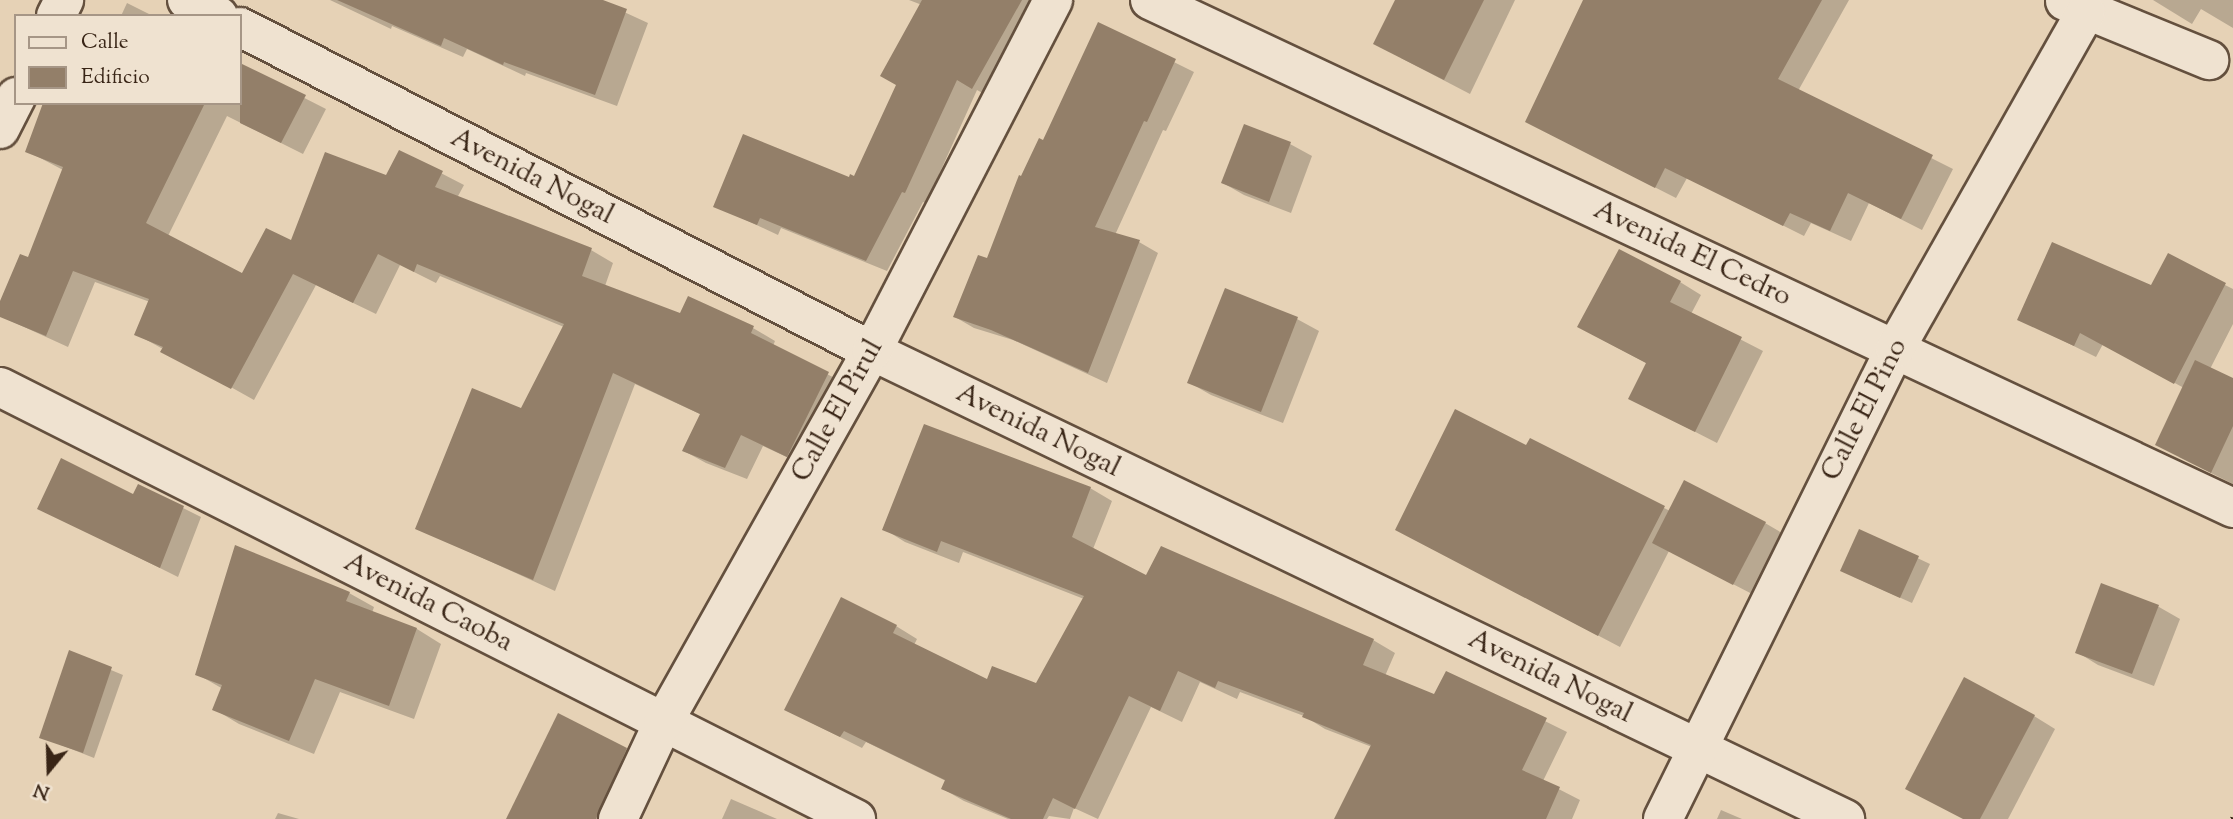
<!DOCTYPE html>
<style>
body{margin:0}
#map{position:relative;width:2233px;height:819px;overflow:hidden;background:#e6d2b6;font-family:"Sorts Mill Goudy",serif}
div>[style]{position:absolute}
.shadow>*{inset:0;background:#0003}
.building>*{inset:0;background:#937f69}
.path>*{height:4.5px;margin-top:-2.25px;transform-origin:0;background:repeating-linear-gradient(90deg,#392516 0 2px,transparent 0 5.5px)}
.roads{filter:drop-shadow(2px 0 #64503e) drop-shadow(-2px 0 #64503e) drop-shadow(0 2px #64503e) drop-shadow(0 -2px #64503e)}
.minor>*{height:38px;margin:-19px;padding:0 19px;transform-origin:19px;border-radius:19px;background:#efe2d0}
span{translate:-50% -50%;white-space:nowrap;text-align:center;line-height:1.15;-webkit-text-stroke:5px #efe2d0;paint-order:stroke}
.street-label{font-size:28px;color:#392516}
.legend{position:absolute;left:14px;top:14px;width:228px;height:91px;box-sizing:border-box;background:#efe2d0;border:2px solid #a69686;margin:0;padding:9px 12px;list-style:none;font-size:21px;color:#392516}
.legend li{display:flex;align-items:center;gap:14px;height:35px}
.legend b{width:35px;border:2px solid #a69686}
.north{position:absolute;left:14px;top:735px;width:70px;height:70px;-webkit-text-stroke:5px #efe2d0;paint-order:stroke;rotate:199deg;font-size:19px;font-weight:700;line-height:28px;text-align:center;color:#392516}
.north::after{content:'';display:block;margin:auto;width:24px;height:32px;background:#392516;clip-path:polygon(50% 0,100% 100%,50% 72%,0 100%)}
</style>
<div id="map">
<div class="shadow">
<i style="clip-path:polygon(330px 0,598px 0,648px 23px,617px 106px,526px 73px,525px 76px,467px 49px,463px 57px,392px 26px,391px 29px)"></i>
<i style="clip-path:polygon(909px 0,1044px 0,993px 99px,977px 90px,926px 203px,923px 202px,887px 271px,781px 228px,778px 235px,716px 206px,855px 178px,898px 85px,922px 5px)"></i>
<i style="clip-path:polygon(1397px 0,1515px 0,1470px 94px,1401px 58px)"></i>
<i style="clip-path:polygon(1585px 0,1849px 0,1798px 91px,1953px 169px,1922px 230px,1869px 203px,1851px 241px,1811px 223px,1804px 236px,1687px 178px,1676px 198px,1548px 133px)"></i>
<i style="clip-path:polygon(2153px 0,2233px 0,2233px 28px,2201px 9px,2192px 24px)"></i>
<i style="clip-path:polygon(127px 3px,153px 16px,121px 16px)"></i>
<i style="clip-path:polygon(1099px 25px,1194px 72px,1166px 131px,1163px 130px,1115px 235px,1139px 242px,1158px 253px,1107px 383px,1013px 340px,974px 328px,955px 317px,988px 261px,1022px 178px,1043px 142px)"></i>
<i style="clip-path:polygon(240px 65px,326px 109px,303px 154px,227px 116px,168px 236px,243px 275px,387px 177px,400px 152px,464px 185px,457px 198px,591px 250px,613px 263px,605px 286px,681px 316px,689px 298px,753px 328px,775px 341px,773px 346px,850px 386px,810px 468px,763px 446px,747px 479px,706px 463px,684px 451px,702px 415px,635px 384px,555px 591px,417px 528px,522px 410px,564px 327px,440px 276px,436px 283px,400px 265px,376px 314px,316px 285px,254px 400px,136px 334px,150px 302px,95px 282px,68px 347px,0 316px,0 306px,29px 259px,63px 170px,27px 151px,45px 103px,240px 103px)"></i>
<i style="clip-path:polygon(1290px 144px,1312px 156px,1291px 213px,1244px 195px,1223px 183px)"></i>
<i style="clip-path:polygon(1680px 282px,1701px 295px,1691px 314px,1763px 351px,1717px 443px,1631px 399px,1648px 364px,1601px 339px)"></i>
<i style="clip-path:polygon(2225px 285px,2233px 289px,2233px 324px,2210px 369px,2233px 379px,2233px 484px,2179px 457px,2184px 388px,2103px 344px,2096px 357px,2019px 319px,2152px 287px)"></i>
<i style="clip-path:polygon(1226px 290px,1297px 319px,1319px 331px,1283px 423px,1211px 395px,1190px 383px)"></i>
<i style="clip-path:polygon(925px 426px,1090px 488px,1112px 501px,1093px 549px,1147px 577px,1373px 640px,1395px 653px,1385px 676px,1435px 696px,1447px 673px,1567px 732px,1543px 781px,1580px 800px,1572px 819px,1336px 819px,1372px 747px,1325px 729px,1304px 716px,1240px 692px,1237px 699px,1200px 682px,1182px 722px,1151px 707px,1098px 819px,1074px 808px,1070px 819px,1049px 816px,1047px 819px,1008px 819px,964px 801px,943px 789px,946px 781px,866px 742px,862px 748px,808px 721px,896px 626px,917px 639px,914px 645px,988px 681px,1037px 685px,1084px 599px,963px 552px,959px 563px,905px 542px,884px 529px)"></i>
<i style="clip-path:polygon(1531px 440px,1670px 511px,1765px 523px,1787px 536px,1756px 596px,1669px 551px,1620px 647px,1418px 541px,1527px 447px)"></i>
<i style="clip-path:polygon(139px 486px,201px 517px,178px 577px,39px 508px,134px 496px)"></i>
<i style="clip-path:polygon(1860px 531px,1930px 564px,1912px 603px,1854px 577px)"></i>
<i style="clip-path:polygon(2102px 585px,2159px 607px,2180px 619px,2154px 686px,2098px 665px,2077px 652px)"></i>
<i style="clip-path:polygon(349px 593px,374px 607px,372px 613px,417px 629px,441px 644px,414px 719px,340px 692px,314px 754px,239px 724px,214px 709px,223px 689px,197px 674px)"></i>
<i style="clip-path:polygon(70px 653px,123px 675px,94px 758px,41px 737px)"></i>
<i style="clip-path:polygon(2034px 716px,2055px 729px,2008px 819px,1964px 819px)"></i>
<i style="clip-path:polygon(626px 749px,648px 762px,621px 819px,508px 819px)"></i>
<i style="clip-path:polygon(731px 799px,777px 819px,722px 819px)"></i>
<i style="clip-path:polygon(1721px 810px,1742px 819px,1717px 819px)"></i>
<i style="clip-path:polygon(278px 813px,299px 819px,275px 819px)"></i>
</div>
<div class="building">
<i style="clip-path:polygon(337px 0,603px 0,627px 9px,595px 95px,504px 62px,503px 65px,444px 38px,441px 46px)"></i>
<i style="clip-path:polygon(922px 0,1022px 0,972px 89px,957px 80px,905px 193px,902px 192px,866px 261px,760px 218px,757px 225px,713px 207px,743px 134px,849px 177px,850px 174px,854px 176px,896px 85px,880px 76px)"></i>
<i style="clip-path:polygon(1395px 0,1484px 0,1444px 80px,1373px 44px)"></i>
<i style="clip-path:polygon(1583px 0,1822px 0,1778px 79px,1933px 155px,1901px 219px,1848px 193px,1830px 231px,1790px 213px,1783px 226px,1665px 168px,1655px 188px,1525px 122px)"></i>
<i style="clip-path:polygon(1098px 22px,1176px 59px,1147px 122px,1144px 121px,1095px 227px,1140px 240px,1088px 373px,991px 330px,953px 317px,978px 255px,987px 258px,1019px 175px,1021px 176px,1039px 138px,1043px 140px)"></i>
<i style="clip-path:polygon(240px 63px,306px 95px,281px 143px,240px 123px)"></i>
<i style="clip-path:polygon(43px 103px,205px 103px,146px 223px,242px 273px,266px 228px,291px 240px,325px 152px,386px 175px,399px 150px,443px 171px,435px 187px,592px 248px,582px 276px,680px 313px,688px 296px,754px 326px,751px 333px,829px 372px,787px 457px,741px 435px,725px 468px,682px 451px,700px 414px,613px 373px,533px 580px,415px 529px,472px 388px,521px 408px,564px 324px,417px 264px,414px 272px,378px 254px,353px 303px,293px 274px,231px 389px,160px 352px,163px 347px,134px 335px,149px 299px,73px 271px,46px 336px,0 317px,0 301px,20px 254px,28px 257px,63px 167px,25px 152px)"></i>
<i style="clip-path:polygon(1244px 124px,1291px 142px,1269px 202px,1221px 183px)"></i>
<i style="clip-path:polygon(2052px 242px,2151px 285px,2168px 253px,2226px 283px,2174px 384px,2080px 333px,2074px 346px,2017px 320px)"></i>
<i style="clip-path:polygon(1619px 249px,1681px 281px,1670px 302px,1742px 337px,1695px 432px,1628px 399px,1646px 363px,1577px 327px)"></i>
<i style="clip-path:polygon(1225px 288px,1298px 317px,1261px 412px,1187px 383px)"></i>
<i style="clip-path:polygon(2195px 360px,2233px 378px,2233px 426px,2211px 473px,2155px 445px)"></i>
<i style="clip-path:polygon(1455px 409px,1526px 445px,1530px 438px,1665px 506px,1598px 636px,1395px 530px)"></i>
<i style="clip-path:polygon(924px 424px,1091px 487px,1072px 537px,1146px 575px,1161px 546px,1374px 639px,1363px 665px,1434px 694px,1446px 671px,1547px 718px,1522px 770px,1560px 787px,1546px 819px,1334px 819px,1371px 745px,1302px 717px,1304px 713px,1218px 681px,1215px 688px,1178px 671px,1160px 711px,1129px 696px,1075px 809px,1053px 798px,1043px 819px,1011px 819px,941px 789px,945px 780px,844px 731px,840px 737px,784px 710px,841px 597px,897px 625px,893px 633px,987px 679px,992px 666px,1036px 683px,1084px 596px,941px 541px,937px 552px,882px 530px)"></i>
<i style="clip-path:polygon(61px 458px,133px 494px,138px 484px,184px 506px,160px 568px,37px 509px)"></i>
<i style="clip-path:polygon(1684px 480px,1766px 522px,1733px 585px,1652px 543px)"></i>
<i style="clip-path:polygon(1859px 529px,1919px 556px,1900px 598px,1840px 571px)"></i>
<i style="clip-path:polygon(235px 545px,350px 592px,346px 601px,417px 628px,389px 706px,315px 679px,289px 741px,212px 710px,222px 685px,195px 675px)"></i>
<i style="clip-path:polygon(2101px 583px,2159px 605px,2132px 674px,2075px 653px)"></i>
<i style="clip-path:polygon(69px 650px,112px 667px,83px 753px,39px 738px)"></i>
<i style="clip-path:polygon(1964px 677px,2035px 715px,1980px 819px,1963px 819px,1905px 789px)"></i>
<i style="clip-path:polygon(558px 713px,627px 748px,596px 819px,506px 819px)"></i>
</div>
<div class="path">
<i style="left:2232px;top:819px;width:2px;rotate:-63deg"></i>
</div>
<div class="roads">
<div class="minor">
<i style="left:187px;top:0;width:35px;rotate:27deg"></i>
<i style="left:1150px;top:0;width:1196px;rotate:25.13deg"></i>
<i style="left:2065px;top:1px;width:156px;rotate:22.3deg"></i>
<i style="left:56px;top:16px;width:18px;rotate:-63deg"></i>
<i style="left:240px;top:27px;width:710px;rotate:27.14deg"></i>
<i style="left:872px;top:351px;width:1080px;rotate:25.69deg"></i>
<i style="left:0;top:129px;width:36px;rotate:-63deg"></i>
<i style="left:0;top:387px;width:959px;rotate:26.78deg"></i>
<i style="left:618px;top:819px;width:106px;rotate:-64.9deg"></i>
<i style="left:663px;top:723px;width:427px;rotate:-60.7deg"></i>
<i style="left:872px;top:351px;width:395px;rotate:-62.7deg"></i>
<i style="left:1663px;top:819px;width:524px;rotate:-63.73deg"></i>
<i style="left:1895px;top:349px;width:387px;rotate:-60.5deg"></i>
</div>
</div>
<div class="street-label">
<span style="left:532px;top:177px;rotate:27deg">Avenida Nogal</span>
<span style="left:1692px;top:254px;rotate:25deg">Avenida El Cedro</span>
<span style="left:1865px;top:410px;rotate:-63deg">Calle El Pino</span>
<span style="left:838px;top:411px;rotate:-61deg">Calle El Pirul</span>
<span style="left:1038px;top:431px;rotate:26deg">Avenida Nogal</span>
<span style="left:428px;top:603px;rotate:27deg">Avenida Caoba</span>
<span style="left:1550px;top:677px;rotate:26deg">Avenida Nogal</span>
</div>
<ul class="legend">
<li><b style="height:9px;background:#efe2d0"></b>Calle</li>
<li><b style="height:19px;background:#937f69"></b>Edificio</li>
</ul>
<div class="north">N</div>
</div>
